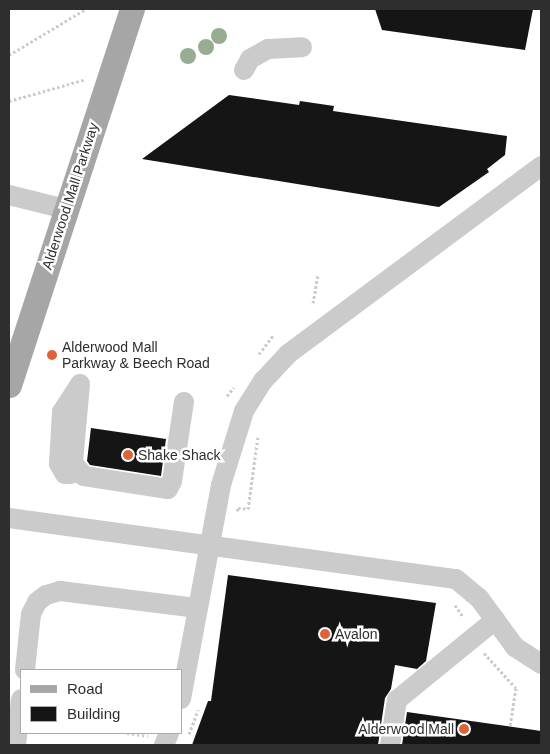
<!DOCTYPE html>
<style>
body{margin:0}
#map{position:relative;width:550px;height:754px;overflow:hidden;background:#fff;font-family:Helvetica,sans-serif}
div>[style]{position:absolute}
.building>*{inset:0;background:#151515}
.path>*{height:3px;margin-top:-1.5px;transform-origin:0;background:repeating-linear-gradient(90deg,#cbcbcb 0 2.5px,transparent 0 5px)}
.minor>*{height:20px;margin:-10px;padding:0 10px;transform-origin:10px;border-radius:10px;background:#cbcbcb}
.major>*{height:25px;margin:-12.5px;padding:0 12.5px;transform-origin:12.5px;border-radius:12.5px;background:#a6a6a6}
.trees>*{width:16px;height:16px;margin:-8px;border-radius:50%;background:#98ac94}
.dots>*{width:14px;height:14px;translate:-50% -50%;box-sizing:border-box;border:2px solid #fff;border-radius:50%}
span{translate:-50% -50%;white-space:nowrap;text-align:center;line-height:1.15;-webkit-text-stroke:5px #fff;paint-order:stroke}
.street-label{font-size:14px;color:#2e2e2e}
.poi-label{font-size:14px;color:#2e2e2e}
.left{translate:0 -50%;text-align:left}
.right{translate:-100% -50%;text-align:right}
.frame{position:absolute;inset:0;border:10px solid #2e2e2e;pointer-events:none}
.legend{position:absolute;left:20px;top:669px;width:162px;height:65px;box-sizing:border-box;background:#fff;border:1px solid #ababab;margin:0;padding:6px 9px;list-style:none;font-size:15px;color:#2e2e2e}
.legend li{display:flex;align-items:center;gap:10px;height:25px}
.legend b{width:25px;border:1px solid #ababab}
</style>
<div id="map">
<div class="building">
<i style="clip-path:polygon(375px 9px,533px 9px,525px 50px,382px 30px)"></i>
<i style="clip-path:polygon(229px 95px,299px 105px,300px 101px,334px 106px,333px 111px,507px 136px,505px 155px,487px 169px,489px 172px,439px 207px,142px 159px)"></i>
<i style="clip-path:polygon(91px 428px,166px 439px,161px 476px,90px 465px,87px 461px)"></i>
<i style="clip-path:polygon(228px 575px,436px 603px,426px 661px,417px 669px,395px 665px,391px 689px,385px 698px,378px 745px,192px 745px,208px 701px,211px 701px)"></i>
<i style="clip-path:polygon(407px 712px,541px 731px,541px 745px,402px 745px)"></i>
</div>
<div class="path">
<i style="left:9px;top:55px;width:90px;rotate:-30.9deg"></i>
<i style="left:9px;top:101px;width:80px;rotate:-15.9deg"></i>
<i style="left:313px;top:303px;width:28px;rotate:-80deg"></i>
<i style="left:259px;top:354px;width:25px;rotate:-53deg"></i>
<i style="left:227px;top:396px;width:11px;rotate:-52deg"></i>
<i style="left:237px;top:511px;width:3px;rotate:-72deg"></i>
<i style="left:238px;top:508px;width:10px;rotate:6deg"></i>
<i style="left:248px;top:509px;width:73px;rotate:-82.1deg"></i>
<i style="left:455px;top:605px;width:14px;rotate:56deg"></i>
<i style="left:484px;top:653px;width:47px;rotate:47.6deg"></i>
<i style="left:516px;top:688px;width:38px;rotate:99deg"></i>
<i style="left:127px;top:733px;width:21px;rotate:8deg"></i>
<i style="left:189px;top:734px;width:26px;rotate:-69deg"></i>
</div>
<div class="minor">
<i style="left:244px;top:70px;width:13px;rotate:-61deg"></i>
<i style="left:250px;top:59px;width:21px;rotate:-29deg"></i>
<i style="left:268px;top:49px;width:34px;rotate:-3deg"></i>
<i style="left:9px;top:195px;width:58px;rotate:14deg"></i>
<i style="left:80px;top:384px;width:79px;rotate:95.1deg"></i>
<i style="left:73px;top:463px;width:17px;rotate:50deg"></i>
<i style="left:84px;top:476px;width:85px;rotate:8.8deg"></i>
<i style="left:168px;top:489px;width:9px;rotate:-63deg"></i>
<i style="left:172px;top:481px;width:80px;rotate:-81.4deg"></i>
<i style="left:71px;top:474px;width:6px;rotate:180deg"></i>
<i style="left:65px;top:474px;width:12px;rotate:-121deg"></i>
<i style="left:59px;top:464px;width:52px;rotate:-86.7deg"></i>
<i style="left:62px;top:412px;width:31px;rotate:-57deg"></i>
<i style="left:9px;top:518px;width:451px;rotate:7.8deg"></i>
<i style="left:456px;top:579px;width:30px;rotate:40deg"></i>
<i style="left:479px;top:598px;width:61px;rotate:53.7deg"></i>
<i style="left:515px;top:647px;width:31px;rotate:33deg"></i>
<i style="left:25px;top:670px;width:56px;rotate:-83.9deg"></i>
<i style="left:31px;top:614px;width:13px;rotate:-63deg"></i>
<i style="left:37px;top:602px;width:11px;rotate:-38deg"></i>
<i style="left:46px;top:595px;width:15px;rotate:-16deg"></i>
<i style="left:60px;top:591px;width:137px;rotate:7.1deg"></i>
<i style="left:181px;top:699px;width:218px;rotate:-79.4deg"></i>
<i style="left:221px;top:485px;width:77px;rotate:-72.7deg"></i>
<i style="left:244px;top:411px;width:36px;rotate:-58deg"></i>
<i style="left:263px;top:381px;width:37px;rotate:-47deg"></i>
<i style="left:288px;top:354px;width:315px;rotate:-36.6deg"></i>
<i style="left:16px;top:745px;width:46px;rotate:-83.8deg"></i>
<i style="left:164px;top:745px;width:13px;rotate:-67deg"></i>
<i style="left:390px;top:745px;width:46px;rotate:-81.2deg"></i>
<i style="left:397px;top:700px;width:127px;rotate:-39.2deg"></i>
</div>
<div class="major">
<i style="left:9px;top:385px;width:396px;rotate:-71.9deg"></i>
</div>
<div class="trees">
<i style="left:219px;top:36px"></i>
<i style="left:206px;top:47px"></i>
<i style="left:188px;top:56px"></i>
</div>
<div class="dots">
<i style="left:52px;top:355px;background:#de6336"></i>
<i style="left:128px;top:455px;background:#de6336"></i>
<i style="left:325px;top:634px;background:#de6336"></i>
<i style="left:464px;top:729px;background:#de6336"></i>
</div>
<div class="street-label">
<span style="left:70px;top:196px;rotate:-72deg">Alderwood Mall Parkway</span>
</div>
<div class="poi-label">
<span class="left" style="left:62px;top:355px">Alderwood Mall<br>Parkway &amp; Beech Road</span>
<span class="left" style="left:138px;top:455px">Shake Shack</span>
<span class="left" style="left:335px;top:634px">Avalon</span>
<span class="right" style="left:454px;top:729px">Alderwood Mall</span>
</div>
<div class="frame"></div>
<ul class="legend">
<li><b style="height:6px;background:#a6a6a6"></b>Road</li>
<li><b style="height:14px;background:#151515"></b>Building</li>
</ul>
</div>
